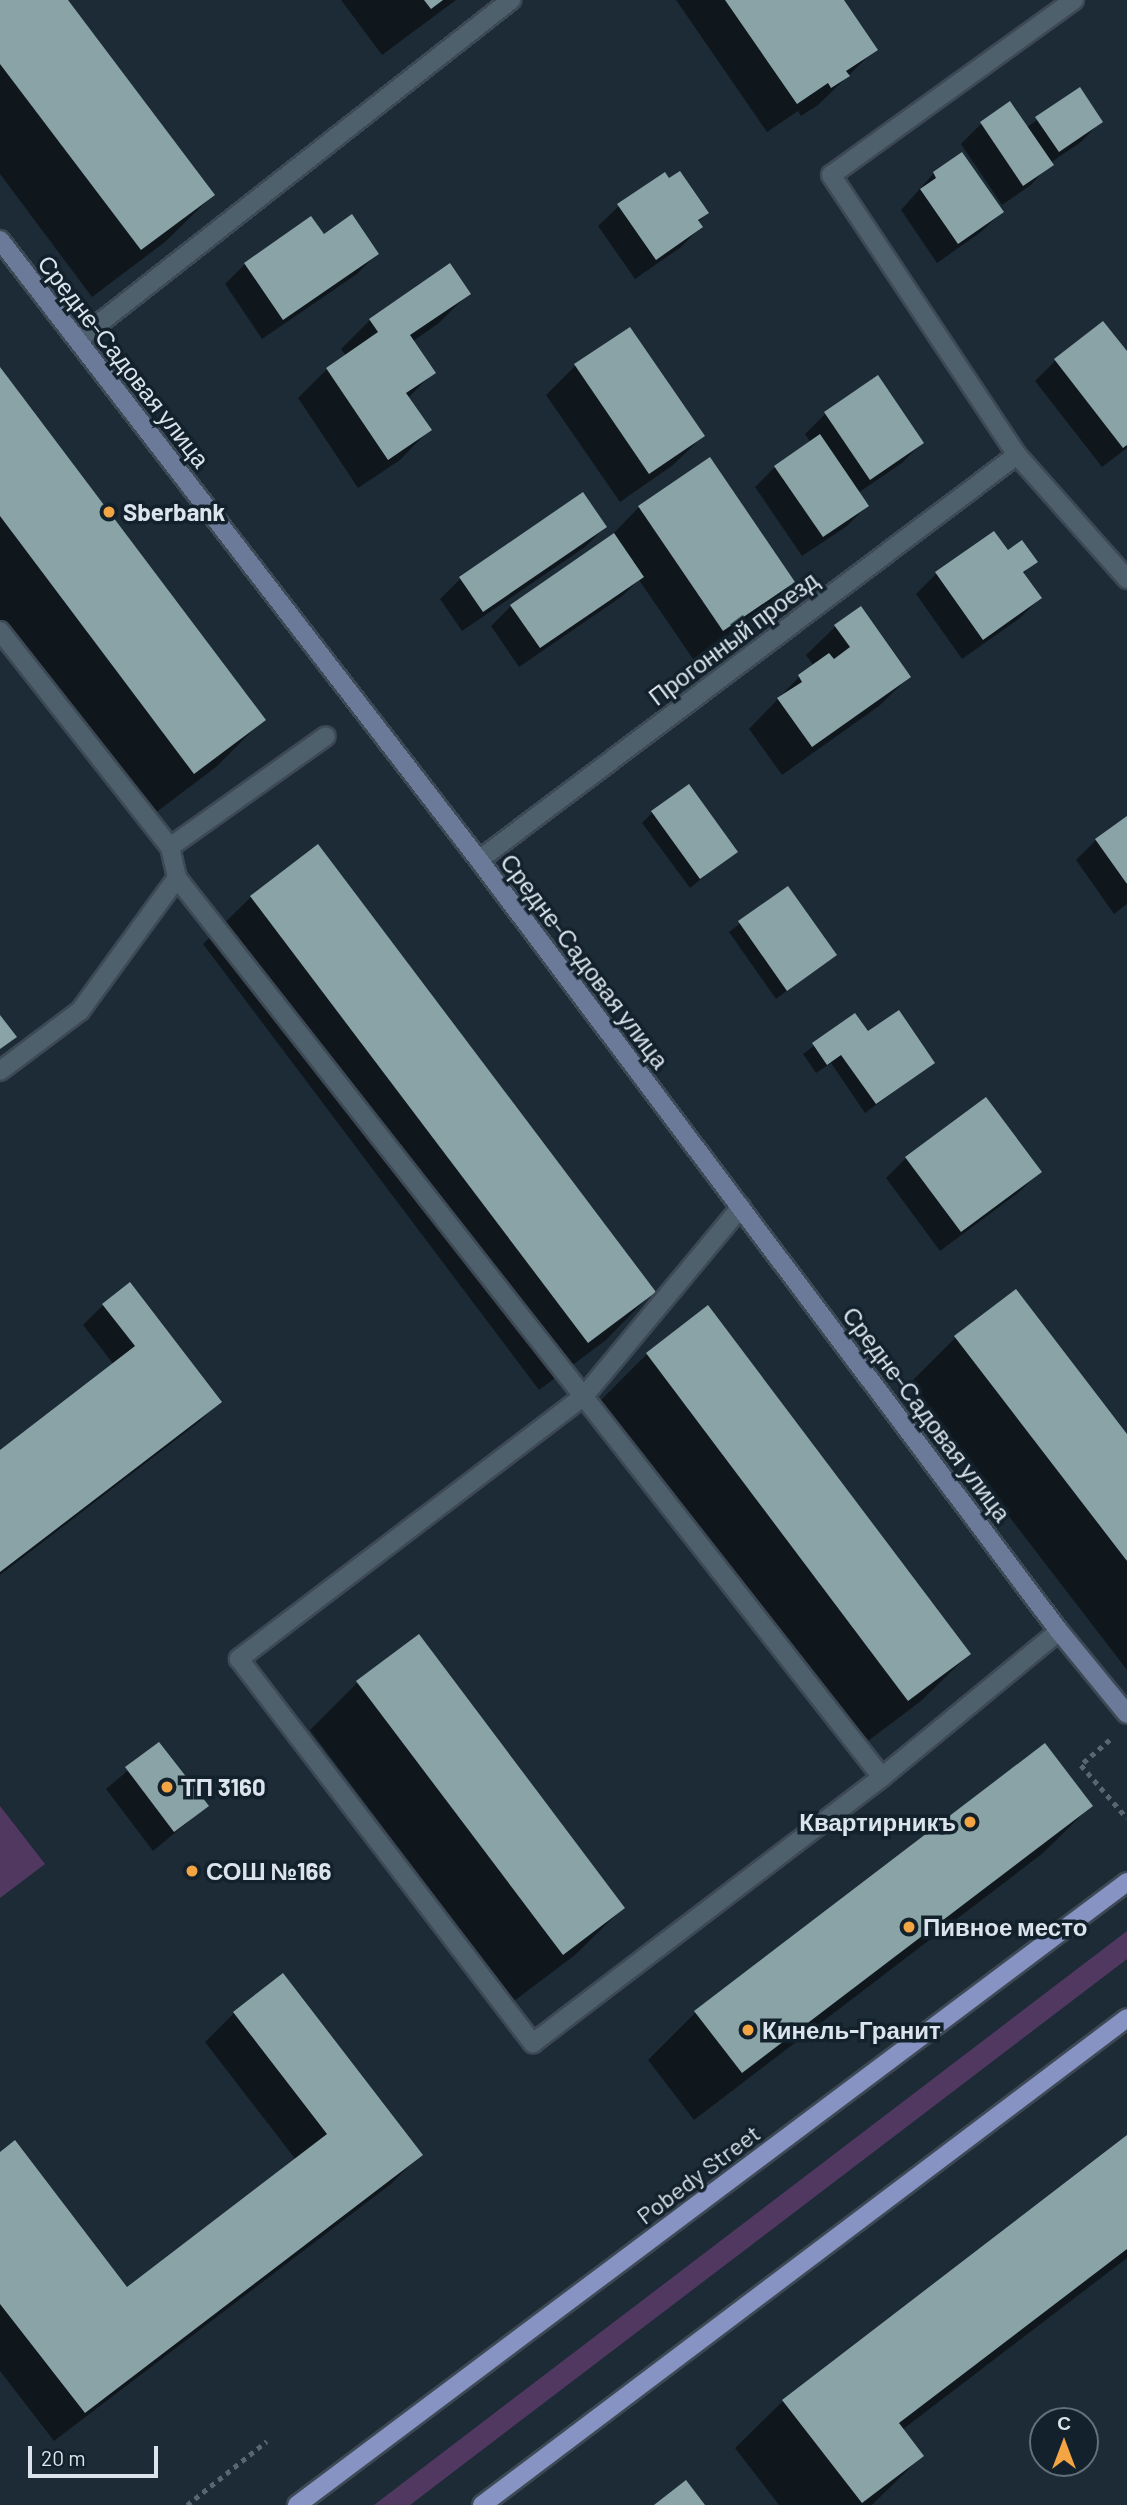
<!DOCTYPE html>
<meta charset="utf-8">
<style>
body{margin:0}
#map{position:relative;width:1127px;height:2505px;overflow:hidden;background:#1d2b37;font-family:Barlow,sans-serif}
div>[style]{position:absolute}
.green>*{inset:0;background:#513861}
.shadow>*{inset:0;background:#0007}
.building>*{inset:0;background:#89a3a7}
.path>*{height:4.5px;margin-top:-2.25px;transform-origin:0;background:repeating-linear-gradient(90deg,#596670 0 5px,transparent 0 10px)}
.roads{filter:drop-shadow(2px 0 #3d4954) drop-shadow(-2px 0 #3d4954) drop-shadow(0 2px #3d4954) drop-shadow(0 -2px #3d4954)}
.lane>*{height:18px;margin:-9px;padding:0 9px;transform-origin:9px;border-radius:9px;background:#4f606d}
.street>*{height:18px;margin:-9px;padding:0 9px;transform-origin:9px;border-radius:9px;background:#4f606d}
.secondary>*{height:18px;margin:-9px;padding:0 9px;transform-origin:9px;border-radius:9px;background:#6b7a98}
.primary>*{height:18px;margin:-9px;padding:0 9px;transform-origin:9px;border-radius:9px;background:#8794c3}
.dots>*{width:19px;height:19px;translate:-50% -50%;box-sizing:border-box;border:4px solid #13212c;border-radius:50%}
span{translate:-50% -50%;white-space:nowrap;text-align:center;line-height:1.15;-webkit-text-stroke:7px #13212c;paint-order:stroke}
.street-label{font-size:24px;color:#dbe4ec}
.poi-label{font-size:24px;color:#dbe4ec;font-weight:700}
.left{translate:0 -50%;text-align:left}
.right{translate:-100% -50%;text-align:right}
.north{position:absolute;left:1029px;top:2407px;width:70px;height:70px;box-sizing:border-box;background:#13212c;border:2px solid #636f79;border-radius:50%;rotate:0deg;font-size:19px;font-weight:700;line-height:28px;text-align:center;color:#dbe4ec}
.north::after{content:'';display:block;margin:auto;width:24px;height:32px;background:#f3a443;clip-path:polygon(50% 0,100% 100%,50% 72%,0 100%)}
.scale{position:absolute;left:28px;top:2446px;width:130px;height:32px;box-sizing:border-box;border:4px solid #dbe4ec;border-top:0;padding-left:9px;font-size:21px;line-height:24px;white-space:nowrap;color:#dbe4ec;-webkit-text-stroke:5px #13212c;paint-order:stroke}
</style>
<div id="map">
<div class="green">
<i style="clip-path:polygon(0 1806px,45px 1864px,0 1898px)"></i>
<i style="clip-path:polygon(1127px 1931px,1127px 1959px,410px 2505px,374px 2505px)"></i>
</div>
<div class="shadow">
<i style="clip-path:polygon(0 0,66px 0,213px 195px,165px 242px,92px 297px,0 174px)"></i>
<i style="clip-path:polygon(341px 0,456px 0,382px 55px)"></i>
<i style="clip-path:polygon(676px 0,842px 0,876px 49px,818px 105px,801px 116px,798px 111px,767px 132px)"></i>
<i style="clip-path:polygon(1079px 89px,1101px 121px,1081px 142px,1050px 163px,1031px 185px,1002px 205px,961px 144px,981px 124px,1026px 128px)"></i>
<i style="clip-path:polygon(934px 173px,1002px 212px,981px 232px,937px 263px,901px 210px)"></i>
<i style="clip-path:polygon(619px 206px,707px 213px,698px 222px,701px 227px,681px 247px,635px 279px,598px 226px)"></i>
<i style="clip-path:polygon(311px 218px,323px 236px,377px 254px,357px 274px,262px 339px,225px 284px,245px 264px)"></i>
<i style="clip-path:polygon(469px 293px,439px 323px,412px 342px,433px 373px,408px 398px,429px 430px,400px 460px,358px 488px,298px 398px,327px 369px,346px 356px,341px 349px,370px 320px)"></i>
<i style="clip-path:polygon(1127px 354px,1127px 448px,1102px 467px,1035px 381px,1055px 361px)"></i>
<i style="clip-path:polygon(575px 366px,703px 436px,673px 465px,620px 502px,546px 395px)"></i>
<i style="clip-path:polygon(0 370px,263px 720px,216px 767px,146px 820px,0 626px)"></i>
<i style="clip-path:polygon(877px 377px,922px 443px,902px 463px,858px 493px,867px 506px,847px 526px,802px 556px,755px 487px,775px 467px,811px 443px,805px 434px,825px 414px)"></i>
<i style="clip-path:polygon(709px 460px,793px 581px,764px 611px,693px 659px,639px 580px,621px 597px,519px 667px,491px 626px,511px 606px,610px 537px,639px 507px)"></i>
<i style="clip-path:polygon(605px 527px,585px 547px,462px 631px,440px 599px,460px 579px)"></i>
<i style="clip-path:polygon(1008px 552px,1035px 561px,1023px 574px,1040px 598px,1020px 618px,962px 659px,916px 594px,936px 574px)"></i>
<i style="clip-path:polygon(836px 626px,909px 677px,879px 706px,782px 775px,749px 729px,799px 677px,814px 666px,806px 655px)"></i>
<i style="clip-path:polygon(652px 813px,736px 851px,690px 888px,642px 823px)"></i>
<i style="clip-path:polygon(1127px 818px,1127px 904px,1114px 914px,1076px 860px,1096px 840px)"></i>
<i style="clip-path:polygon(787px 888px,834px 955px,776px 999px,729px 932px)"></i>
<i style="clip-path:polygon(251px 897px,653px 1292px,606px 1340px,539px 1390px,203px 944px)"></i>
<i style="clip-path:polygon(855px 1015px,867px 1033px,933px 1063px,865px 1113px,831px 1063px,816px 1073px,803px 1054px)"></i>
<i style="clip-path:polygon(906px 1158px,1040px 1172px,1019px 1192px,940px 1251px,886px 1178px)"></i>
<i style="clip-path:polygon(103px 1305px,219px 1402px,199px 1422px,0 1575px,0 1452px,114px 1365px,83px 1325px)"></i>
<i style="clip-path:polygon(708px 1308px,969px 1654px,921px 1701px,860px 1747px,599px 1402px,647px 1354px)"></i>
<i style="clip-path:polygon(955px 1338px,1127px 1437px,1127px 1670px,908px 1385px)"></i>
<i style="clip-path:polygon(358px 1682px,623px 1908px,575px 1955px,514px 2001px,310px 1730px)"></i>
<i style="clip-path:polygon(159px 1744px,207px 1806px,153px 1851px,106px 1789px)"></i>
<i style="clip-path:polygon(1091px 1806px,1043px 1853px,694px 2120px,648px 2060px,696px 2012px)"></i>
<i style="clip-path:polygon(234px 2013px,420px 2155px,391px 2184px,54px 2441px,0 2371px,0 2154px,127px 2289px,296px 2160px,205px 2042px)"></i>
<i style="clip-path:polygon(1127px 2137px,1127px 2258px,902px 2430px,922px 2456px,872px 2505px,779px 2505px,735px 2448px,783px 2401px)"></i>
</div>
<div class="building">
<i style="clip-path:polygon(0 0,68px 0,215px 195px,141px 250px,0 64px)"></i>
<i style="clip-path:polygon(424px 0,443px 0,431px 9px)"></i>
<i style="clip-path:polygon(725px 0,844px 0,878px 50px,846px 71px,850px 76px,831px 88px,828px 83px,797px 104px)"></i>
<i style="clip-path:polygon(1080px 87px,1103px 122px,1059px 152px,1035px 117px)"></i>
<i style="clip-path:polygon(1010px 101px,1054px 165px,1023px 186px,980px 122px)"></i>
<i style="clip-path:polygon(962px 152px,1004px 212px,958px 244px,920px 189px,936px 178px,933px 172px)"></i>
<i style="clip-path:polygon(680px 171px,709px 213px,698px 220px,703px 227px,656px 260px,617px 204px,665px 172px,669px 178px)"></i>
<i style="clip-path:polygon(352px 214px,379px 254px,283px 320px,244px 263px,311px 216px,324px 234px)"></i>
<i style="clip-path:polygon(450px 263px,471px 294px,410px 335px,436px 373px,406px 393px,432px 430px,388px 460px,326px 368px,378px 332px,369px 319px)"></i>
<i style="clip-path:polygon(1103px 321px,1127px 351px,1127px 445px,1123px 448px,1054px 359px)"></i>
<i style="clip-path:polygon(630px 327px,705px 436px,649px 474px,574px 364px)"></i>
<i style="clip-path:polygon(0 367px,266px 720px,194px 774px,0 516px)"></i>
<i style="clip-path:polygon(878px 375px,924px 443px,870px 480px,824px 412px)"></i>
<i style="clip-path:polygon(820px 434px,869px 506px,823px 537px,774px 466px)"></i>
<i style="clip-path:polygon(710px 457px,795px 582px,723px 631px,638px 506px)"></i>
<i style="clip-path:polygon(583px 492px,607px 527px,483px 612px,459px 577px)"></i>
<i style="clip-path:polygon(994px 531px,1008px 550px,1022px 540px,1038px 562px,1023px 572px,1042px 598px,983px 640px,935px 572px)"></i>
<i style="clip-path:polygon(614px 533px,644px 577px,540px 648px,510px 605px)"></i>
<i style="clip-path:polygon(861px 606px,911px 677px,812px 747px,777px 698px,802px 682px,798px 675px,829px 653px,834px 659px,850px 647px,834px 625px)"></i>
<i style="clip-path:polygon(689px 784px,738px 852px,700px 879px,651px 811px)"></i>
<i style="clip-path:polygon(1127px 816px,1127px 884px,1095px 839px)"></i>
<i style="clip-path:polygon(318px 844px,656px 1292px,588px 1343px,250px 896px)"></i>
<i style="clip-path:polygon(788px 886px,837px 955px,787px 991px,738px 921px)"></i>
<i style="clip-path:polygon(899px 1010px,935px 1063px,876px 1104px,841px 1055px,827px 1065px,812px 1043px,855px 1013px,868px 1031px)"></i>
<i style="clip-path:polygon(0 1015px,17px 1037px,0 1049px)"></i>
<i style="clip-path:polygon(986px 1097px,1042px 1172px,961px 1232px,905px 1157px)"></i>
<i style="clip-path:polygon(130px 1282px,222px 1402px,0 1572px,0 1450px,135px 1346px,102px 1304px)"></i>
<i style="clip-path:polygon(1016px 1289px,1127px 1434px,1127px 1561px,954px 1336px)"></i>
<i style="clip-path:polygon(708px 1305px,971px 1654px,908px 1701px,646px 1353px)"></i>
<i style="clip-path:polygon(419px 1634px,625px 1908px,563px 1955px,356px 1681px)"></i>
<i style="clip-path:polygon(159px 1742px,209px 1806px,174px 1832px,125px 1767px)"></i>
<i style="clip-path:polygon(1045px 1743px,1093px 1806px,742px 2073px,694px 2011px)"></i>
<i style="clip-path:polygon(283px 1973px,423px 2155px,85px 2413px,0 2304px,0 2152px,15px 2140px,127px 2287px,327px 2134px,233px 2012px)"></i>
<i style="clip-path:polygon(1127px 2135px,1127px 2249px,899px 2423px,924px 2456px,862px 2503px,782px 2400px)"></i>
<i style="clip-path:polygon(686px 2480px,705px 2505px,654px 2505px)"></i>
</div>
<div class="path">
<i style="left:1110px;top:1740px;width:38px;rotate:139deg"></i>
<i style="left:1081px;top:1765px;width:70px;rotate:49deg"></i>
<i style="left:187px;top:2505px;width:102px;rotate:-38.7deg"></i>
</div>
<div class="roads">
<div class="lane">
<i style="left:78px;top:340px;width:551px;rotate:-38.14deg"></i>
<i style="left:0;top:631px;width:275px;rotate:51.8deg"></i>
<i style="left:170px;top:847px;width:32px;rotate:77deg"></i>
<i style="left:177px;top:878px;width:1142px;rotate:51.9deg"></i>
<i style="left:170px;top:847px;width:191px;rotate:-35.4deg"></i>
<i style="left:0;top:1071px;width:100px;rotate:-36.9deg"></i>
<i style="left:80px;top:1011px;width:165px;rotate:-53.9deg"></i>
<i style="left:741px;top:1207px;width:246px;rotate:129.7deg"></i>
<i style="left:584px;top:1396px;width:434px;rotate:142.7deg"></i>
<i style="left:239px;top:1659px;width:484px;rotate:52.6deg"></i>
<i style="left:533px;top:2043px;width:439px;rotate:-37.3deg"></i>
<i style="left:882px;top:1777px;width:229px;rotate:-39.5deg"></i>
</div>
<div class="street">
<i style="left:1074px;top:0;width:299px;rotate:144.2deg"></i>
<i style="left:831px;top:175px;width:336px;rotate:56.4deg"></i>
<i style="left:1017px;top:455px;width:166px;rotate:48.4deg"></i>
<i style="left:479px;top:860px;width:673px;rotate:-36.97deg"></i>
</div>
<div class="secondary">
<i style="left:0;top:240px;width:783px;rotate:52.31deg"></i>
<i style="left:479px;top:860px;width:965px;rotate:53.05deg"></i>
<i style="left:1059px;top:1631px;width:107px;rotate:50.7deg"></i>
</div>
<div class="primary">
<i style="left:297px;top:2505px;width:1038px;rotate:-36.89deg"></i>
<i style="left:482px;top:2505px;width:808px;rotate:-37.05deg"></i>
</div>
</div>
<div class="dots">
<i style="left:109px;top:512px;background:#f3a443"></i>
<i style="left:167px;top:1787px;background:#f3a443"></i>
<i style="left:970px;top:1822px;background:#f3a443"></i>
<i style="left:192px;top:1871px;background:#f3a443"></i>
<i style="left:909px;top:1927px;background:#f3a443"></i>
<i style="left:748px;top:2030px;background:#f3a443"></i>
</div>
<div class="street-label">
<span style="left:124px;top:361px;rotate:52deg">Средне-Садовая улица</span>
<span style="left:733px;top:638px;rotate:-37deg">Прогонный проезд</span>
<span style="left:585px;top:961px;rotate:53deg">Средне-Садовая улица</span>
<span style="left:927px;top:1414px;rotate:53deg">Средне-Садовая улица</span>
<span style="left:698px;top:2174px;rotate:-37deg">Pobedy Street</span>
</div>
<div class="poi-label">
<span class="left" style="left:123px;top:512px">Sberbank</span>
<span class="left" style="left:181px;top:1787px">ТП 3160</span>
<span class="right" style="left:956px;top:1822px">Квартирникъ</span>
<span class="left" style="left:206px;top:1871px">СОШ №166</span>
<span class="left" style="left:923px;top:1927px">Пивное место</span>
<span class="left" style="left:762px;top:2030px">Кинель-Гранит</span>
</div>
<div class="north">С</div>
<div class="scale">20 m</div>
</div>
